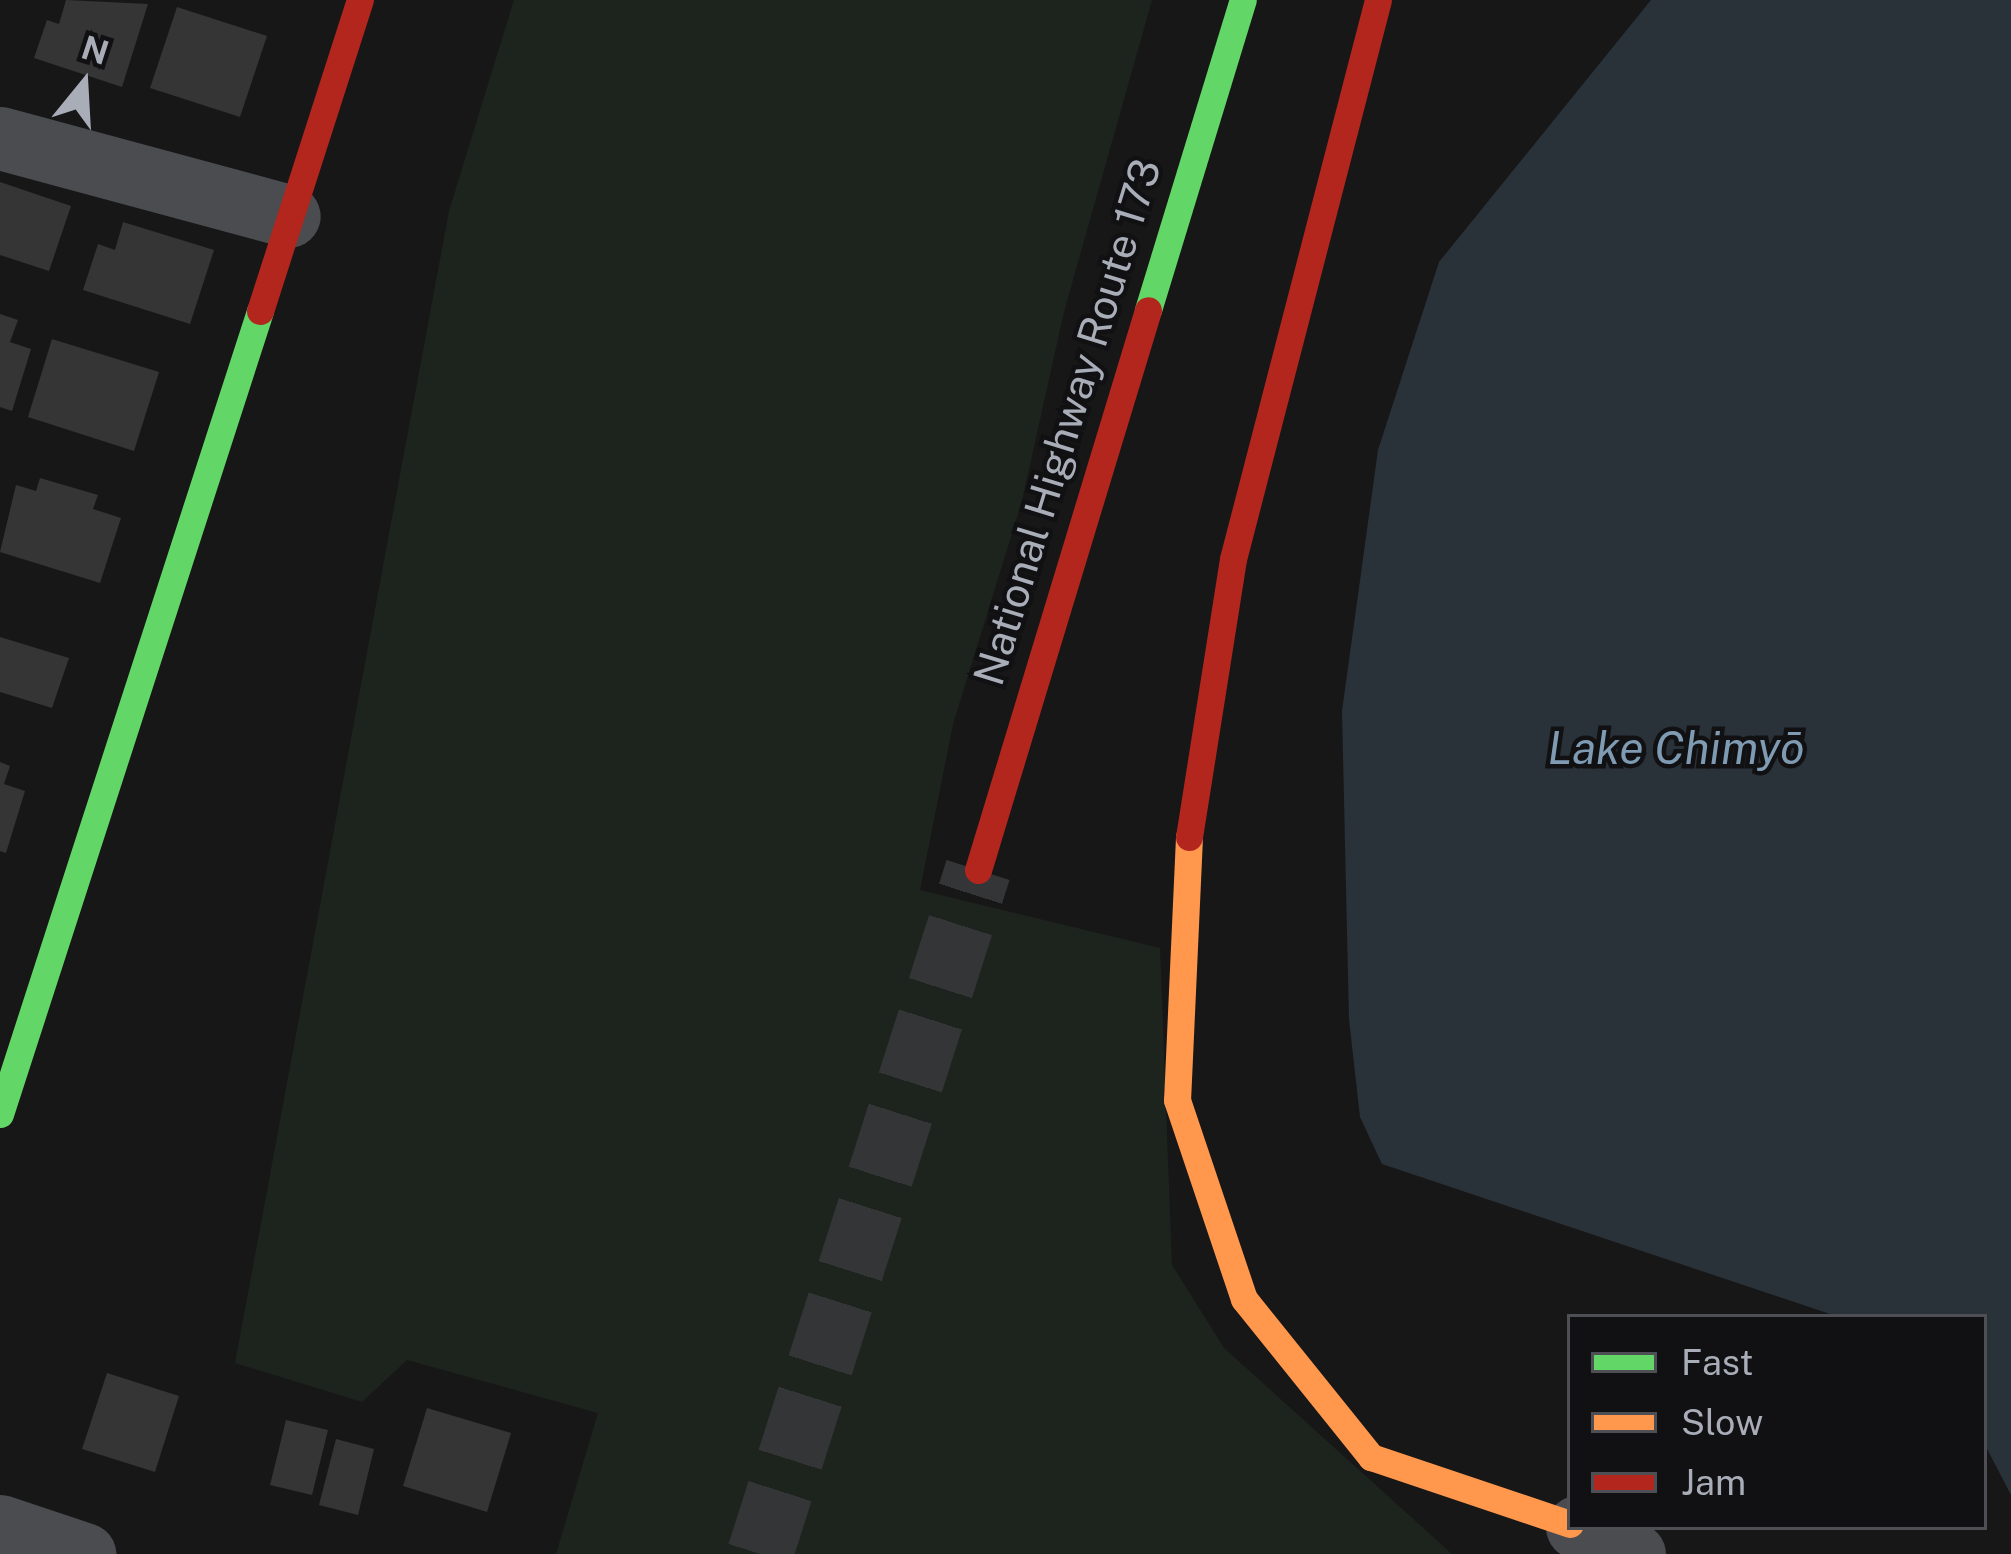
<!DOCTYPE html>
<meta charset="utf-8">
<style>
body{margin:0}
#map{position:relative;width:2011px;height:1554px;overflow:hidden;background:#171717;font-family:"Public Sans",sans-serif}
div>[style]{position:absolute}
.green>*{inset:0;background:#1d241e}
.water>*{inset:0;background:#2a3239}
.building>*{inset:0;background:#353536}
.highway-tunnel>*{height:66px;margin-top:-33px;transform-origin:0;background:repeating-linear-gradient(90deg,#343537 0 66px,transparent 0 99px)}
.street>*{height:63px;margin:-31.5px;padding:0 31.5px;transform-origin:31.5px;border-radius:31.5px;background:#4b4c50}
.fast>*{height:27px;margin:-13.5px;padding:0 13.5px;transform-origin:13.5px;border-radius:13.5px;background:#63d668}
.slow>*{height:27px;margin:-13.5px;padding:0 13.5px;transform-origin:13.5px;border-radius:13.5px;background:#ff974d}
.jam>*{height:27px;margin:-13.5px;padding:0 13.5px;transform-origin:13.5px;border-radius:13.5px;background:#b3261e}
span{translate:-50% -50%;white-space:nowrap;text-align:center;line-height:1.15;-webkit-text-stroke:9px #111113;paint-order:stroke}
.street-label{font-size:42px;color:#a8adb8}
.water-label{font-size:45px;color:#7f9bb3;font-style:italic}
.legend{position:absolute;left:1567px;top:1314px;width:420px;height:216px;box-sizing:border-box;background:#111113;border:3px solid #4d4f55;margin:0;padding:15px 21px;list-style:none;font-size:36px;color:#a8adb8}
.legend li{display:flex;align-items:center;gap:24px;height:60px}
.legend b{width:60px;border:3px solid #4d4f55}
.north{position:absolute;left:24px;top:24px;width:120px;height:120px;-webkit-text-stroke:9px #111113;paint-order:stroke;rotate:18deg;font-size:33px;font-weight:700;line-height:48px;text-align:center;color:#a8adb8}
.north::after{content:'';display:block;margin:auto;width:42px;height:54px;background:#a8adb8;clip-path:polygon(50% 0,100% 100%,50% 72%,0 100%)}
</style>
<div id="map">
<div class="green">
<i style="clip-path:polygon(514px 0,1152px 0,1064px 312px,1022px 501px,953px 724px,920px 890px,1160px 948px,1172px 1265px,1224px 1348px,1452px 1554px,556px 1554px,598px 1413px,407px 1360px,362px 1402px,235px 1363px,449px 211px)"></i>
</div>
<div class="water">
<i style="clip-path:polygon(1651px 0,2011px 0,2011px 1495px,1984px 1443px,1984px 1317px,1839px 1317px,1382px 1164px,1360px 1117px,1349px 1019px,1342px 711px,1378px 450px,1439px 262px)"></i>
</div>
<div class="building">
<i style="clip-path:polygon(66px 0,148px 4px,122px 87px,34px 58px,47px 20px,59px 24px)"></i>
<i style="clip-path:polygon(177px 7px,267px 36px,240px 117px,150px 88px)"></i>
<i style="clip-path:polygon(0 182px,71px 206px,49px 271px,0 255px)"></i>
<i style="clip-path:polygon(123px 222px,214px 250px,190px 324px,83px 290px,98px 244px,115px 250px)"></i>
<i style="clip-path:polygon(0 314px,18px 320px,10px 342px,31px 349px,12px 411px,0 407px)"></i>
<i style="clip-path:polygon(52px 339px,159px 372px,134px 451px,28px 417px)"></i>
<i style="clip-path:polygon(40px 478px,98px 495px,93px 509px,121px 518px,100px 583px,0 552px,16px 485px,36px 491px)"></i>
<i style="clip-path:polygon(0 637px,69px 658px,52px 708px,0 692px)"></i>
<i style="clip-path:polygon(0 762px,10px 766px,4px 784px,25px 791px,6px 853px,0 851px)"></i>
<i style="clip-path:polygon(107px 1373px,179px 1396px,155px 1472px,82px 1449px)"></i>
<i style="clip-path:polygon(427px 1408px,511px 1433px,487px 1512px,403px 1486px)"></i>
<i style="clip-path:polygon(286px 1420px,328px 1430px,312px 1495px,270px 1485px)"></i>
<i style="clip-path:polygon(336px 1439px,374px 1449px,358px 1515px,319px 1505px)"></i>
</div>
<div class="highway-tunnel">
<i style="left:760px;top:1554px;width:718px;rotate:-72.32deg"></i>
</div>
<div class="street">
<i style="left:0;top:138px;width:299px;rotate:15.1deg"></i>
<i style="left:0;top:1526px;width:89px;rotate:18.4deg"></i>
<i style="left:1577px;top:1527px;width:63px;rotate:25.3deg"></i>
</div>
<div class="fast">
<i style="left:1148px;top:310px;width:324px;rotate:-73deg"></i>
<i style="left:0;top:1114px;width:844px;rotate:-72.06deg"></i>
</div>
<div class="slow">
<i style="left:1189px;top:837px;width:263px;rotate:92.6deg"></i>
<i style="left:1177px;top:1100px;width:210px;rotate:71.4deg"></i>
<i style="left:1244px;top:1299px;width:203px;rotate:51.2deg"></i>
<i style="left:1371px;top:1457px;width:210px;rotate:18.6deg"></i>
</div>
<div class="jam">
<i style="left:260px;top:311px;width:327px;rotate:-72.2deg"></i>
<i style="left:1189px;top:837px;width:281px;rotate:-81deg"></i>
<i style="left:1233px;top:559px;width:577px;rotate:-75.46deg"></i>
<i style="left:978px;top:870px;width:585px;rotate:-73.11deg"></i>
</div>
<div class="street-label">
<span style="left:1067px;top:422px;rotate:-73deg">National Highway Route 173</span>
</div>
<div class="water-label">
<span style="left:1676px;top:748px">Lake Chimyō</span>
</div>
<ul class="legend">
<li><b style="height:15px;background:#63d668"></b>Fast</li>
<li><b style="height:15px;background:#ff974d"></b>Slow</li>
<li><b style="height:15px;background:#b3261e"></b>Jam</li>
</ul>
<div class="north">N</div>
</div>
